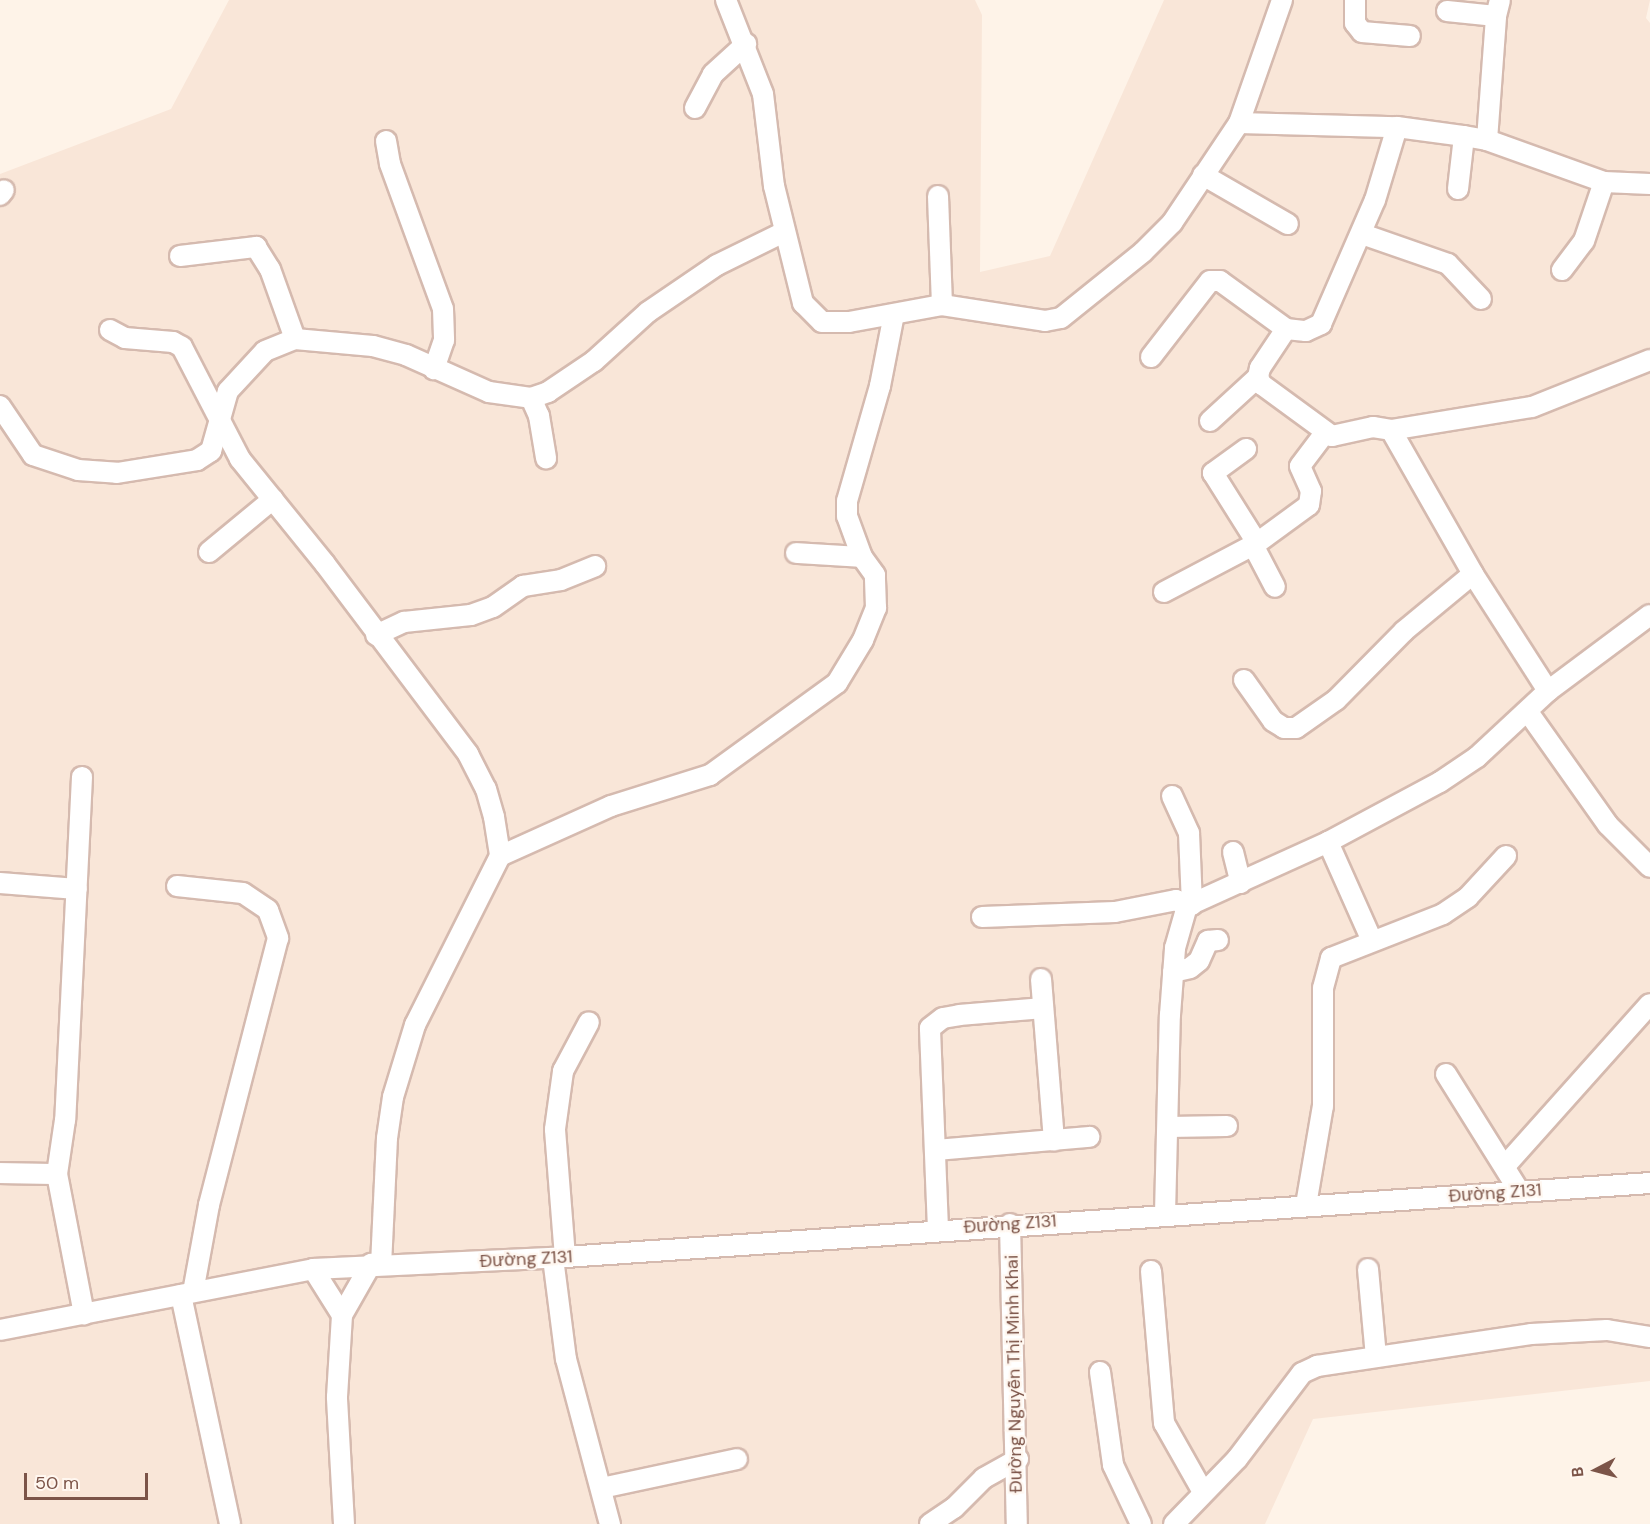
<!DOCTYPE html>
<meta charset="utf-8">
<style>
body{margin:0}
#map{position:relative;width:1650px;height:1524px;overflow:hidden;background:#fef3e8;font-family:"DM Sans",sans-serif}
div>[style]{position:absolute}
.residential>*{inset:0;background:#f9e6d8}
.roads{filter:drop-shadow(2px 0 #d5baaf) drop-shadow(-2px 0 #d5baaf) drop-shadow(0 2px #d5baaf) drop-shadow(0 -2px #d5baaf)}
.minor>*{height:20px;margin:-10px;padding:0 10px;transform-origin:10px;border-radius:10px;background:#fff}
span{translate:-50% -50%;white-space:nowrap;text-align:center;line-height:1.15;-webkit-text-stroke:4.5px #fff7f0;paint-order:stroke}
.street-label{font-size:18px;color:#7c5448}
.north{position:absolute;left:1566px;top:1440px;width:60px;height:60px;-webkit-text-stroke:4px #fff7f0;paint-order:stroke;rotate:264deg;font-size:16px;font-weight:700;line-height:24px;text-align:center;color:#7c5448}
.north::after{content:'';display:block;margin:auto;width:21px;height:27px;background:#7c5448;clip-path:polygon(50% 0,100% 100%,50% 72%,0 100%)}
.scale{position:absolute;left:24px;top:1473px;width:124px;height:27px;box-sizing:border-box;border:3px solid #7c5448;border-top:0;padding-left:8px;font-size:18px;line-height:21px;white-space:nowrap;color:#7c5448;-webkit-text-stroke:4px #fff7f0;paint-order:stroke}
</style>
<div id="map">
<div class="residential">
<i style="clip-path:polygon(229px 0,975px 0,982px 15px,980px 272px,1050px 256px,1164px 0,1650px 0,1646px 18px,1650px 23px,1650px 1381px,1313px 1419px,1265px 1524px,0 1524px,0 174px,171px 109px)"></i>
</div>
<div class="roads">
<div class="minor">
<i style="left:726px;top:0;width:101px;rotate:68.5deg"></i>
<i style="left:763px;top:94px;width:93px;rotate:83.2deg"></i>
<i style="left:774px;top:186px;width:121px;rotate:76.1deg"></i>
<i style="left:803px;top:303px;width:27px;rotate:45deg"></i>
<i style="left:822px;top:322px;width:27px"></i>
<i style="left:849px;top:322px;width:95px;rotate:-10.4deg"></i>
<i style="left:942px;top:305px;width:104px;rotate:8.8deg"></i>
<i style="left:1045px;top:321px;width:16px;rotate:-11deg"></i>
<i style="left:1061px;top:318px;width:105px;rotate:-38.8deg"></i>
<i style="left:1143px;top:252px;width:41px;rotate:-45deg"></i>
<i style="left:1172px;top:223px;width:120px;rotate:-56.2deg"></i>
<i style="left:1239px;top:123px;width:158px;rotate:1.5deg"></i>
<i style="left:1397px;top:127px;width:68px;rotate:7.7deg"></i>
<i style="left:1464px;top:136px;width:23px;rotate:10deg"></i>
<i style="left:1487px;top:140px;width:124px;rotate:19.7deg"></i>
<i style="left:1604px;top:182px;width:46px;rotate:2.5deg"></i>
<i style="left:1355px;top:0;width:23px;rotate:90deg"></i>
<i style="left:1355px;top:23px;width:11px;rotate:52deg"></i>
<i style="left:1362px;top:32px;width:48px;rotate:4.8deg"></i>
<i style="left:1447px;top:11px;width:49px;rotate:5.8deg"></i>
<i style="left:695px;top:108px;width:38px;rotate:-62deg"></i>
<i style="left:713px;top:74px;width:45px;rotate:-42.3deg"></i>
<i style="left:1239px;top:123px;width:130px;rotate:-70.7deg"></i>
<i style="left:1487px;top:140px;width:124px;rotate:-85.8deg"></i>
<i style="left:1496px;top:16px;width:16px;rotate:-76deg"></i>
<i style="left:386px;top:141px;width:23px;rotate:80deg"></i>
<i style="left:390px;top:164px;width:154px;rotate:69.9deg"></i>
<i style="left:443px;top:309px;width:31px;rotate:88deg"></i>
<i style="left:444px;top:340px;width:31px;rotate:109deg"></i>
<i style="left:1203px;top:175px;width:98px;rotate:30deg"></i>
<i style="left:1458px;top:189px;width:53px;rotate:-83.5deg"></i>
<i style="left:0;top:195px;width:6px;rotate:-51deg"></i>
<i style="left:938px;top:196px;width:109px;rotate:87.9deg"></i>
<i style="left:1362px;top:234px;width:91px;rotate:19.2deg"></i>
<i style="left:1448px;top:264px;width:48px;rotate:46.7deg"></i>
<i style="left:180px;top:256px;width:77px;rotate:-6.8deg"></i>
<i style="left:256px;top:247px;width:26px;rotate:58deg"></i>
<i style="left:270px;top:269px;width:74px;rotate:70.3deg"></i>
<i style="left:1562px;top:270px;width:36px;rotate:-53deg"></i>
<i style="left:1584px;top:241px;width:62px;rotate:-71.3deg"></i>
<i style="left:1286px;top:329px;width:47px;rotate:123.7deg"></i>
<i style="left:1260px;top:368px;width:9px;rotate:103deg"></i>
<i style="left:1258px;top:377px;width:8px;rotate:67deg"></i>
<i style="left:1261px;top:384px;width:88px;rotate:36.2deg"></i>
<i style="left:1332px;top:436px;width:42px;rotate:-12.4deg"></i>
<i style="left:1373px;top:427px;width:18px;rotate:9deg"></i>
<i style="left:1391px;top:430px;width:166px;rotate:60.3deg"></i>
<i style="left:1473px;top:574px;width:139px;rotate:57.3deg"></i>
<i style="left:110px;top:330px;width:17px;rotate:28deg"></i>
<i style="left:125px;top:338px;width:48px;rotate:4.8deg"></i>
<i style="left:173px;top:342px;width:10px;rotate:29deg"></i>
<i style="left:182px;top:347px;width:126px;rotate:62.6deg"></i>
<i style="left:240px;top:459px;width:135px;rotate:51deg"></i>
<i style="left:325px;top:564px;width:238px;rotate:53deg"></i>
<i style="left:468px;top:754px;width:39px;rotate:63deg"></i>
<i style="left:486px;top:789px;width:29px;rotate:74deg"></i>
<i style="left:494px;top:817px;width:39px;rotate:81deg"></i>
<i style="left:500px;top:856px;width:189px;rotate:116.7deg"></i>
<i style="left:415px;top:1025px;width:75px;rotate:107deg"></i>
<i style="left:393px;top:1097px;width:41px;rotate:98.3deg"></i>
<i style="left:387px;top:1138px;width:126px;rotate:92.7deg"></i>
<i style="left:1151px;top:357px;width:96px;rotate:-52.2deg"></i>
<i style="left:1210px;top:281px;width:10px"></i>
<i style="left:1220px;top:281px;width:82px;rotate:36deg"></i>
<i style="left:1286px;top:329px;width:20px;rotate:6deg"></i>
<i style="left:1306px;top:331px;width:17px;rotate:-25deg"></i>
<i style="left:1321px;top:324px;width:135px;rotate:-66.5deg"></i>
<i style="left:1375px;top:200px;width:76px;rotate:-73.2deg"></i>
<i style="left:531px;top:398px;width:20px;rotate:66deg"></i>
<i style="left:539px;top:416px;width:43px;rotate:80.5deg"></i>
<i style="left:0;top:406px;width:59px;rotate:56deg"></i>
<i style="left:33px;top:455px;width:47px;rotate:18.4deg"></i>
<i style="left:78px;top:470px;width:39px;rotate:4deg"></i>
<i style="left:117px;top:473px;width:81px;rotate:-9.2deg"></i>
<i style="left:197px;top:460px;width:17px;rotate:-33deg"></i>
<i style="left:211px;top:451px;width:62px;rotate:-74.2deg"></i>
<i style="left:228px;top:391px;width:54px;rotate:-47.2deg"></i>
<i style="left:265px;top:351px;width:32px;rotate:-22deg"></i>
<i style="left:295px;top:339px;width:78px;rotate:5.1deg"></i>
<i style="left:373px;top:346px;width:34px;rotate:15deg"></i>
<i style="left:406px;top:355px;width:91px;rotate:24deg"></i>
<i style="left:489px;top:392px;width:42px;rotate:8.1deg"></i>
<i style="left:531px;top:398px;width:18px;rotate:-19deg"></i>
<i style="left:548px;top:392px;width:55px;rotate:-34deg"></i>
<i style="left:594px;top:361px;width:73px;rotate:-42.2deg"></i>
<i style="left:648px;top:312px;width:83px;rotate:-34.3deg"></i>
<i style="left:717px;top:265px;width:75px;rotate:-26.2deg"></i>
<i style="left:1210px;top:421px;width:65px;rotate:-42.5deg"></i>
<i style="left:1391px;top:430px;width:143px;rotate:-9.3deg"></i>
<i style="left:1532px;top:407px;width:127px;rotate:-21.7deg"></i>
<i style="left:1246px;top:449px;width:41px;rotate:144deg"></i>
<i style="left:1213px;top:473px;width:83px;rotate:57.8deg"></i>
<i style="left:1253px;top:545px;width:47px;rotate:62.4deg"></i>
<i style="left:209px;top:552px;width:83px;rotate:-39.6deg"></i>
<i style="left:796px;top:553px;width:66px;rotate:3.5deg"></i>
<i style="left:1164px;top:592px;width:105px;rotate:-27.8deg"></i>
<i style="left:1257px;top:543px;width:64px;rotate:-36.2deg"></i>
<i style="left:1309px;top:505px;width:14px;rotate:-82deg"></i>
<i style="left:1311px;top:491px;width:27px;rotate:-114deg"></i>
<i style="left:1300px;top:466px;width:41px;rotate:-52.9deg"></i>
<i style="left:376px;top:635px;width:31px;rotate:-25deg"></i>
<i style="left:404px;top:622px;width:67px;rotate:-6deg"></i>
<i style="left:471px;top:615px;width:23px;rotate:-20deg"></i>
<i style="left:493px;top:607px;width:37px;rotate:-35deg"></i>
<i style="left:523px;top:586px;width:38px;rotate:-9deg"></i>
<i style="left:561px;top:580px;width:37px;rotate:-22deg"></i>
<i style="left:1244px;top:680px;width:50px;rotate:54.7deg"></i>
<i style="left:1273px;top:721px;width:13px;rotate:32deg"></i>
<i style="left:1284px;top:728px;width:12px"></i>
<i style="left:1296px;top:728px;width:49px;rotate:-35deg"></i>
<i style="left:1336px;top:700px;width:97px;rotate:-45.4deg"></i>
<i style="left:1404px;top:631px;width:89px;rotate:-39.6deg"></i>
<i style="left:1528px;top:712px;width:138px;rotate:54.7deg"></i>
<i style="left:1608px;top:825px;width:59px;rotate:45deg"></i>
<i style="left:82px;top:777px;width:343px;rotate:92.8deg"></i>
<i style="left:65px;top:1120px;width:55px;rotate:98.4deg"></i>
<i style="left:57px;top:1174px;width:143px;rotate:79.1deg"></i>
<i style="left:1172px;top:796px;width:41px;rotate:65.3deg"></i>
<i style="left:1189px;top:833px;width:72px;rotate:87.6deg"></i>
<i style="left:1328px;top:842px;width:108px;rotate:66deg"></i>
<i style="left:1233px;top:852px;width:32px;rotate:76deg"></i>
<i style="left:500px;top:856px;width:122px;rotate:-24.2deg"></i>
<i style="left:611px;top:806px;width:104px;rotate:-17.4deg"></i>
<i style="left:710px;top:775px;width:157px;rotate:-35.9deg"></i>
<i style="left:837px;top:683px;width:50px;rotate:-58.8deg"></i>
<i style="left:863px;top:640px;width:35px;rotate:-68deg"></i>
<i style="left:876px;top:608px;width:33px;rotate:-92deg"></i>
<i style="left:875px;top:575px;width:22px;rotate:-126deg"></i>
<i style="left:862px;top:557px;width:44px;rotate:-110.1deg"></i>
<i style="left:847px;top:516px;width:15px;rotate:-90deg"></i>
<i style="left:847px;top:501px;width:120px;rotate:-74deg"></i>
<i style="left:880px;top:386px;width:73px;rotate:-79deg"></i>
<i style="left:0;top:883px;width:77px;rotate:4.5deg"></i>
<i style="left:177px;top:886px;width:66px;rotate:6.1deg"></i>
<i style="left:243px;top:893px;width:30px;rotate:34deg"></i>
<i style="left:268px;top:910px;width:30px;rotate:70deg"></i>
<i style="left:278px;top:938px;width:276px;rotate:104.5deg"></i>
<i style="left:209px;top:1205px;width:88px;rotate:100.4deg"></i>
<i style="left:982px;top:917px;width:133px;rotate:-2.2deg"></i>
<i style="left:1115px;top:912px;width:62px;rotate:-11.1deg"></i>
<i style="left:1176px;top:900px;width:13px;rotate:29deg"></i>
<i style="left:1173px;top:972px;width:17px;rotate:-13deg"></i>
<i style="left:1190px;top:968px;width:11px;rotate:-38deg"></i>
<i style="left:1199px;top:961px;width:22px;rotate:-66deg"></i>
<i style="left:1208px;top:941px;width:10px;rotate:-6deg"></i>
<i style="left:1041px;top:979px;width:162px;rotate:85.4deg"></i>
<i style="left:1446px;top:1074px;width:138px;rotate:58deg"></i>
<i style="left:1169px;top:1127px;width:58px;rotate:-1deg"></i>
<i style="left:936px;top:1150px;width:154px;rotate:-4.9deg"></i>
<i style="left:1505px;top:1166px;width:217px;rotate:-48.2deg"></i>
<i style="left:0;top:1173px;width:57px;rotate:1deg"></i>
<i style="left:1306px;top:1205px;width:100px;rotate:-80.3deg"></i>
<i style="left:1323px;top:1106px;width:118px;rotate:-90deg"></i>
<i style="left:1323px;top:988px;width:31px;rotate:-75deg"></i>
<i style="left:1331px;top:958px;width:120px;rotate:-21.4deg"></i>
<i style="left:1443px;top:914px;width:30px;rotate:-34deg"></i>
<i style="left:1468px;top:897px;width:56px;rotate:-47.2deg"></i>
<i style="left:1165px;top:1214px;width:199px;rotate:-88.6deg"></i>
<i style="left:1170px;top:1015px;width:67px;rotate:-85.7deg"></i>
<i style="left:1175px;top:948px;width:44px;rotate:-74.1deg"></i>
<i style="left:1187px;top:906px;width:155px;rotate:-24.4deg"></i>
<i style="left:1328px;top:842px;width:127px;rotate:-28.2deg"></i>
<i style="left:1440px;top:782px;width:45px;rotate:-34deg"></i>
<i style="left:1477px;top:757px;width:97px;rotate:-42.9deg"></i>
<i style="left:1548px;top:691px;width:127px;rotate:-36.7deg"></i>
<i style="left:1010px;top:1224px;width:300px;rotate:88.7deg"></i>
<i style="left:938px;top:1229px;width:201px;rotate:-92.3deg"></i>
<i style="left:930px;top:1028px;width:16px;rotate:-38deg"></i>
<i style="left:943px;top:1018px;width:17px;rotate:-10deg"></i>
<i style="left:960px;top:1015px;width:83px;rotate:-4.8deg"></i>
<i style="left:565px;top:1257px;width:128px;rotate:-94.5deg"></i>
<i style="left:555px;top:1129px;width:59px;rotate:-82.1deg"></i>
<i style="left:563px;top:1071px;width:55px;rotate:-62deg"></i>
<i style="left:553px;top:1258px;width:102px;rotate:82.7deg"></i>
<i style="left:566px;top:1359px;width:171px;rotate:75.1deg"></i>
<i style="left:313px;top:1269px;width:54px;rotate:57.8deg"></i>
<i style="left:1368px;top:1269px;width:88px;rotate:84.8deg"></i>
<i style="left:1151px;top:1271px;width:153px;rotate:85.1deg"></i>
<i style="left:1164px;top:1423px;width:79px;rotate:60.5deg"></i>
<i style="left:181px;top:1295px;width:234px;rotate:77.9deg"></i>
<i style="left:0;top:1330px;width:319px;rotate:-11deg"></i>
<i style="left:313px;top:1269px;width:252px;rotate:-2.7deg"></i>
<i style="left:565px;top:1257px;width:1088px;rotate:-3.9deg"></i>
<i style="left:1100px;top:1372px;width:94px;rotate:82deg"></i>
<i style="left:1113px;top:1465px;width:65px;rotate:64.6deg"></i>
<i style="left:602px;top:1488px;width:138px;rotate:-12.1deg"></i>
<i style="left:344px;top:1524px;width:127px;rotate:-93.2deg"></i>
<i style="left:337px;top:1397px;width:82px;rotate:-86.5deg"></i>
<i style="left:342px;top:1315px;width:59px;rotate:-60.4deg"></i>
<i style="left:930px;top:1524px;width:29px;rotate:-34deg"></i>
<i style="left:954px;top:1508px;width:42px;rotate:-45deg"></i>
<i style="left:984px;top:1478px;width:39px;rotate:-29deg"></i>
<i style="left:1174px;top:1524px;width:91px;rotate:-45.9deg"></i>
<i style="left:1237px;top:1459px;width:108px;rotate:-52.9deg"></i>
<i style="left:1302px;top:1373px;width:17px;rotate:-25deg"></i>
<i style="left:1317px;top:1366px;width:216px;rotate:-8.5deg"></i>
<i style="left:1531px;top:1334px;width:76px;rotate:-3deg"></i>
<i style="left:1607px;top:1330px;width:44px;rotate:9.2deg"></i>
</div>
</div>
<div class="street-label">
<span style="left:1495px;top:1193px;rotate:-4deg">Đường Z131</span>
<span style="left:1010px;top:1224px;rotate:-4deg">Đường Z131</span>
<span style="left:526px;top:1259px;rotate:-3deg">Đường Z131</span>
<span style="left:1014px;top:1374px;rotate:-91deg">Đường Nguyễn Thị Minh Khai</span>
</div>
<div class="north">B</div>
<div class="scale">50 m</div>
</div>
